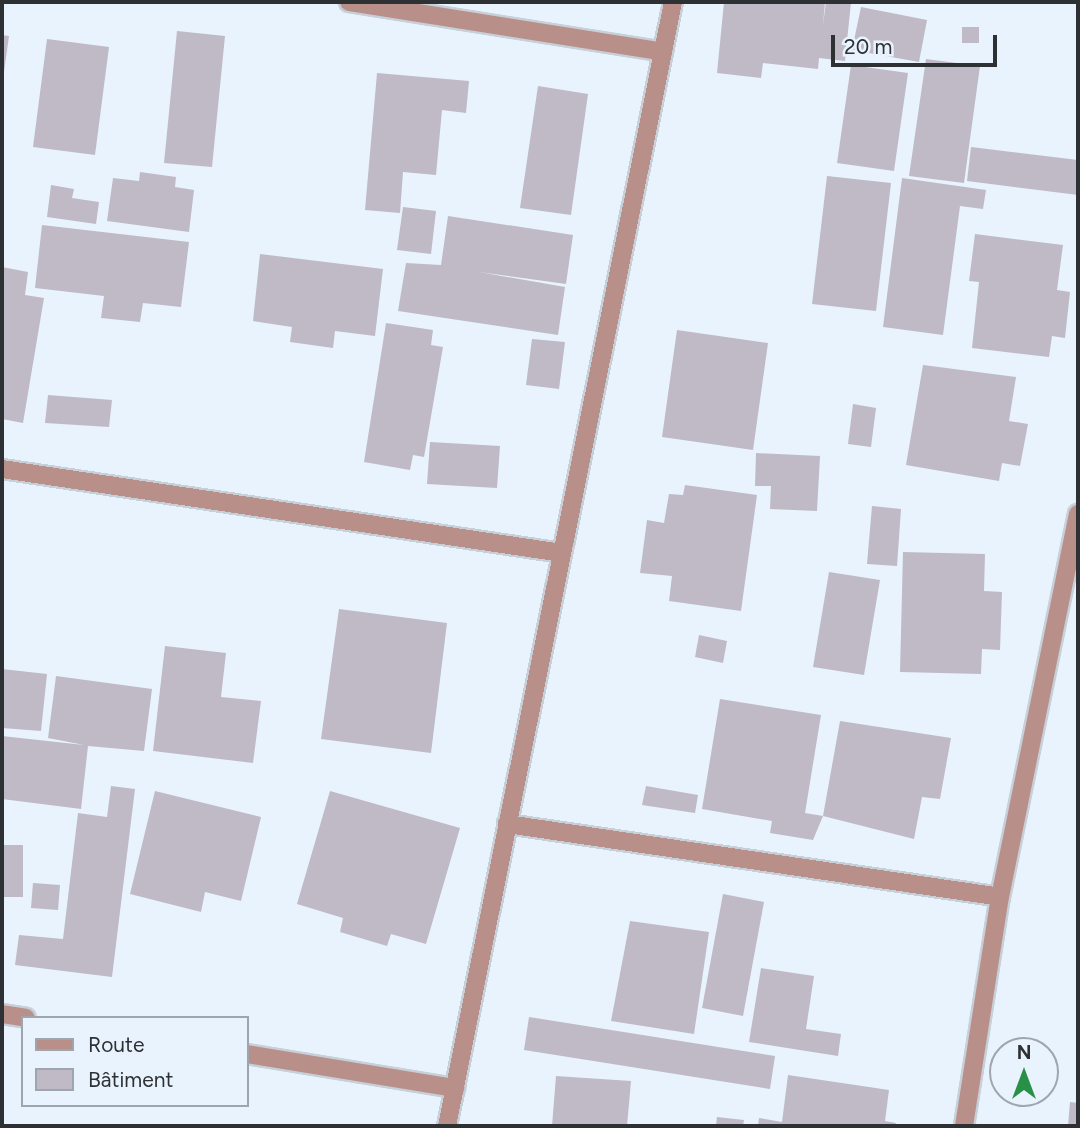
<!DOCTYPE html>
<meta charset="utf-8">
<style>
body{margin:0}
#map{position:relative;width:1080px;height:1128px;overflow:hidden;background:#e9f3fd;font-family:Figtree,sans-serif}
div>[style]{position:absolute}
.building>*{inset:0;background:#bfbac6}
.roads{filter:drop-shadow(2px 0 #c7d0d9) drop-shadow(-2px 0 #c7d0d9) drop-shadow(0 2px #c7d0d9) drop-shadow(0 -2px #c7d0d9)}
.minor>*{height:18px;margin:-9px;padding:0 9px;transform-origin:9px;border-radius:9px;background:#b98f8a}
span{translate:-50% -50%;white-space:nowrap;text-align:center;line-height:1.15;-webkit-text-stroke:7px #e9f3fd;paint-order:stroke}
.frame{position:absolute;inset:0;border:4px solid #2d3134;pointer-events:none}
.legend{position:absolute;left:21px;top:1016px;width:228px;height:91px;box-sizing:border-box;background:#e9f3fd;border:2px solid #9ea5ad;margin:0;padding:9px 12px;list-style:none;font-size:21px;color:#2d3134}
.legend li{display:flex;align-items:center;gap:14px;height:35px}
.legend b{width:35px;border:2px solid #9ea5ad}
.north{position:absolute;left:989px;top:1037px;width:70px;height:70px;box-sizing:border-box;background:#e9f3fd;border:2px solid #9ea5ad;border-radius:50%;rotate:0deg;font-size:19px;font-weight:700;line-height:28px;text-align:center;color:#2d3134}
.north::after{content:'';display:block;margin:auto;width:24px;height:32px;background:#299147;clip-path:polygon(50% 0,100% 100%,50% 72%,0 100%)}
.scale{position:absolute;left:831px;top:35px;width:166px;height:32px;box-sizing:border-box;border:4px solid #2d3134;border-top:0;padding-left:9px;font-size:21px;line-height:24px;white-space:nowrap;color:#2d3134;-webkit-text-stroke:5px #e9f3fd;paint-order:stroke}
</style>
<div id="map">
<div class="building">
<i style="clip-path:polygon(724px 2px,825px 2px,823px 25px,826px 2px,851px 2px,845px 61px,819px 58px,818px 69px,763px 63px,761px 78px,717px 73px)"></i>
<i style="clip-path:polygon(861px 7px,927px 20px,919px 62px,852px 50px)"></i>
<i style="clip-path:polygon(962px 27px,979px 27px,979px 43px,962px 43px)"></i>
<i style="clip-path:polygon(177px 31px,225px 36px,212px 167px,164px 163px)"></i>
<i style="clip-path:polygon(2px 35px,9px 36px,3px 79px,2px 79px)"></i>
<i style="clip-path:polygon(47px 39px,109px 47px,95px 155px,33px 147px)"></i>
<i style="clip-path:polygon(926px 59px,980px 66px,964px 183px,909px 176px)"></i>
<i style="clip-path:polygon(851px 65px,908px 73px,894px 171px,837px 163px)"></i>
<i style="clip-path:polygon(377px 73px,469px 81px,466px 113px,442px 110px,436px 175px,403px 172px,400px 213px,365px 210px)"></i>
<i style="clip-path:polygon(538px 86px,588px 94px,571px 215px,520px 208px)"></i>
<i style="clip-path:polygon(971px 147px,1078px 160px,1078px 195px,967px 181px)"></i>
<i style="clip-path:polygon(140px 172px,176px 177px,175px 187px,194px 190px,189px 232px,107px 221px,113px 178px,139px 181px)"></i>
<i style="clip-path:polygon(827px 176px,891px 183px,876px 311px,812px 304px)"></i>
<i style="clip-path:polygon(902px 178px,986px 190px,983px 209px,960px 206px,943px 335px,883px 327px)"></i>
<i style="clip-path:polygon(51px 185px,74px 189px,72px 198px,99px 202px,96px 224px,47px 217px)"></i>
<i style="clip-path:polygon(403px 207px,436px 211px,431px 254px,397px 250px)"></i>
<i style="clip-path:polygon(448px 216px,573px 235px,566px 284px,479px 272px,565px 287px,558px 335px,398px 311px,406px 263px,441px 265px)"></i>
<i style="clip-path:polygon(42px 225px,189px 242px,181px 307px,143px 303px,140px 322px,101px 318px,104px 296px,35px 288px)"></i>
<i style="clip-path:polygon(975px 234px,1063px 245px,1057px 290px,1070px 292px,1065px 338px,1052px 336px,1049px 357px,972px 348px,979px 282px,969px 281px)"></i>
<i style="clip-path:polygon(260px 254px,383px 269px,375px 336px,335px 331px,333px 348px,290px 342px,292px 327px,253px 321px)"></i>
<i style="clip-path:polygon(2px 267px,28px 272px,25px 295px,44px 298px,23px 423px,2px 419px)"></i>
<i style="clip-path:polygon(386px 323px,433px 330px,431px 345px,443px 347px,424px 457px,413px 455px,410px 470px,364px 462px)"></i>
<i style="clip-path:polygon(677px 330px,768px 343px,753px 450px,662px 437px)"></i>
<i style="clip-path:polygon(532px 339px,565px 342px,559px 389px,526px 385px)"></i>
<i style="clip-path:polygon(923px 365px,1016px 377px,1009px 421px,1028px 424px,1020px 466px,1002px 463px,999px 481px,906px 465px)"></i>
<i style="clip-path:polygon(48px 395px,112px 400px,109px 427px,45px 423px)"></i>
<i style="clip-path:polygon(853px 404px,876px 408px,871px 447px,848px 444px)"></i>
<i style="clip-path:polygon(430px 442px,500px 446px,497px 488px,427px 484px)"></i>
<i style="clip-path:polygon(756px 453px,820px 456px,817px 511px,770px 509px,771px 486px,755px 486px)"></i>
<i style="clip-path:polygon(685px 485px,757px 495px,741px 611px,669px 601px,672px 576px,640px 573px,647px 520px,664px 523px,669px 494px,683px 495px)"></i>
<i style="clip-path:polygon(872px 506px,901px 509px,897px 566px,867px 564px)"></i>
<i style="clip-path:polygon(903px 552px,985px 554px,984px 591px,1002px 592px,1000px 650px,982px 649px,981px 674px,900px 672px)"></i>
<i style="clip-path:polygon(829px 572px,880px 580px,864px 675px,813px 667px)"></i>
<i style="clip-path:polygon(339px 609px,447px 623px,431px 753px,321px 739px)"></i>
<i style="clip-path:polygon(699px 635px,727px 641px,723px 663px,695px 657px)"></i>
<i style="clip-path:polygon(165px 646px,226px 653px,221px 697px,261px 701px,253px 763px,153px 751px)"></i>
<i style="clip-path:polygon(2px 669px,47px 674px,41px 731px,2px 728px)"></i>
<i style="clip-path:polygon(56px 676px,152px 689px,144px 751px,88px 746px,81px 809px,2px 799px,2px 736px,84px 745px,48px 738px)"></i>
<i style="clip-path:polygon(720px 699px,821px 715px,805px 813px,823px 816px,813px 840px,770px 833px,772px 821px,702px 809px)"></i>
<i style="clip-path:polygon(840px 721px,951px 738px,940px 799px,922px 797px,914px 839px,823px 816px)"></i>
<i style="clip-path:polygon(111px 786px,135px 789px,112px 977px,15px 965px,19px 935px,63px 939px,78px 813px,107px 817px)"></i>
<i style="clip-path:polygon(646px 786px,698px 795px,695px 813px,642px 805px)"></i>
<i style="clip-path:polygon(155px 791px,261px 817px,241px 901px,205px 892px,201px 912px,130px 894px)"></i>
<i style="clip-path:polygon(330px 791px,460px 828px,426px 944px,391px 934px,387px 946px,340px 932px,343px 918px,297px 904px)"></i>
<i style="clip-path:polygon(2px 845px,23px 845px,23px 897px,2px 897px)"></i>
<i style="clip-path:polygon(33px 883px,60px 885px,58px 910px,31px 908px)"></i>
<i style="clip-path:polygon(723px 894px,764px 902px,743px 1016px,702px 1008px)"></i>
<i style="clip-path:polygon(630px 921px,709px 932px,694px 1034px,611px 1021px)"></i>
<i style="clip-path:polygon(761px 968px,814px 976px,806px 1029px,841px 1034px,838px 1056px,749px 1042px)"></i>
<i style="clip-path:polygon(529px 1017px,775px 1056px,770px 1089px,524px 1050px)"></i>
<i style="clip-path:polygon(788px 1075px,889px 1090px,885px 1121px,896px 1123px,895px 1126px,758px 1126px,759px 1118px,782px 1122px)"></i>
<i style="clip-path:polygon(556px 1076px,631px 1081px,627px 1126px,552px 1126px)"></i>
<i style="clip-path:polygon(1070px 1102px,1078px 1103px,1078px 1126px,1068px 1126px)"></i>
<i style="clip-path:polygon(717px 1117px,744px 1120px,743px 1126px,716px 1126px)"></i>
</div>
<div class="roads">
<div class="minor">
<i style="left:349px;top:2px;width:318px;rotate:9deg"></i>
<i style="left:2px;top:469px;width:566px;rotate:8.53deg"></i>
<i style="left:507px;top:824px;width:498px;rotate:8.4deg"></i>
<i style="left:2px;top:1014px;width:24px;rotate:9deg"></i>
<i style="left:247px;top:1054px;width:211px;rotate:9.3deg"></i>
<i style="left:447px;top:1126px;width:1146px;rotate:-78.63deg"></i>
<i style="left:964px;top:1126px;width:232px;rotate:-81.1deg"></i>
<i style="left:1000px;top:897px;width:391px;rotate:-78.5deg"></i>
</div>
</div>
<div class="frame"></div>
<ul class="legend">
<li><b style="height:9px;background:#b98f8a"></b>Route</li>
<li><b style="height:19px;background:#bfbac6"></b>Bâtiment</li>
</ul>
<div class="north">N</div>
<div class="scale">20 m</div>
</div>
